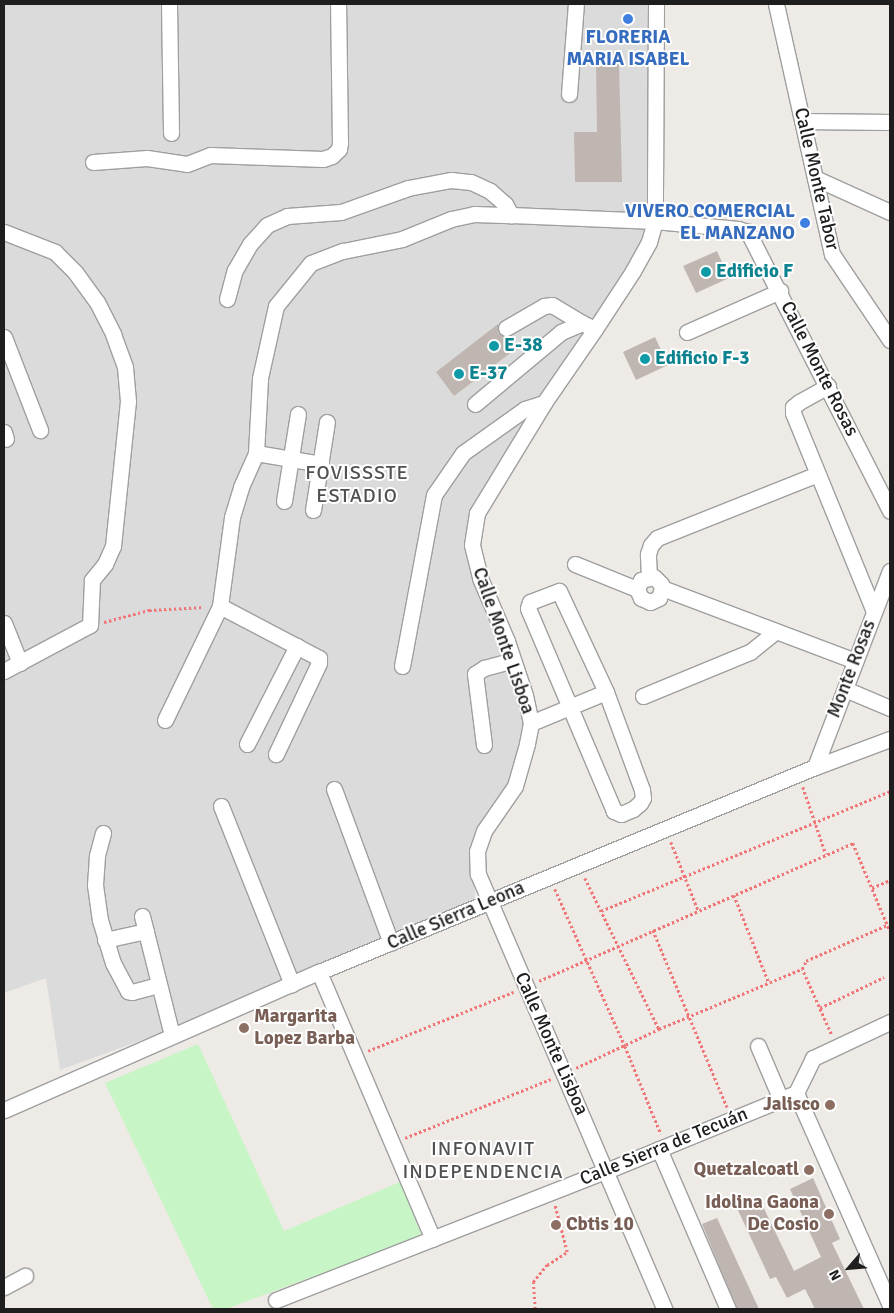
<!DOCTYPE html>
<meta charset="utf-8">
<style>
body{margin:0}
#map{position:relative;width:894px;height:1313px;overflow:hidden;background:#eeeae5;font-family:Signika,sans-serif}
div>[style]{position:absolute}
.residential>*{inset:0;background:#dcdbdb}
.park>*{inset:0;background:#c7f5c5}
.building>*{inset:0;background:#bfb6b2}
.path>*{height:2.5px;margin-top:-1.25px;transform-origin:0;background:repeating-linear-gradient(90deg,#ef7577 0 2.5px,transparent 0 5px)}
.roads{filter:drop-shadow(1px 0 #9f9f9f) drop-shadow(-1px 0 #9f9f9f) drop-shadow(0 1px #9f9f9f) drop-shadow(0 -1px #9f9f9f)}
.minor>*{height:15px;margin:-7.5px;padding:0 7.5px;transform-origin:7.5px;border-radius:7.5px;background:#fff}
.dots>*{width:14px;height:14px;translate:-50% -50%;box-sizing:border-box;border:2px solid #fff;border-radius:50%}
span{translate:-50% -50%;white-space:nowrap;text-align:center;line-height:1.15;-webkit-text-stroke:4px #fff;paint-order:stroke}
.shop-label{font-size:19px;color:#366cbe;font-weight:700}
.right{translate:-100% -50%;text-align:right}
.street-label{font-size:19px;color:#1e1e1e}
.culture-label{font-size:19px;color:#0d838f;font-weight:700}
.left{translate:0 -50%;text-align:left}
.education-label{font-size:19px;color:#785e54;font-weight:700}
.neighbourhood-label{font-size:20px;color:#515151;letter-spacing:1px}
.frame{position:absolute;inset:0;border:5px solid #1e1e1e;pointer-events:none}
.north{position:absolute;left:824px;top:1243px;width:50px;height:50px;-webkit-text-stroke:4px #fff;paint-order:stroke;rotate:243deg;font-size:14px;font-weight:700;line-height:20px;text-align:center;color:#1e1e1e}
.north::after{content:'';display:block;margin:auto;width:18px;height:22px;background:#1e1e1e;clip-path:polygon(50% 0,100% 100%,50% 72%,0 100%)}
</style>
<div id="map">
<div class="residential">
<i style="clip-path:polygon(4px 4px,656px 4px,649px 242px,467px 540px,530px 729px,473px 871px,476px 907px,486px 914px,60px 1070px,46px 978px,4px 993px)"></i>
</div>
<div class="park">
<i style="clip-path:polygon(198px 1044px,284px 1231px,400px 1182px,422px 1236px,226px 1309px,213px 1309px,105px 1083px)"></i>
</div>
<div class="building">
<i style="clip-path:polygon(596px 63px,619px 63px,622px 182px,575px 182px,574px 132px,597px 132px)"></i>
<i style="clip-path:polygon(717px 251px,729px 278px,696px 293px,683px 266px)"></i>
<i style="clip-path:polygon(498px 324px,498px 333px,502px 336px,508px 337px,517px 348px,454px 396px,436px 372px)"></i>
<i style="clip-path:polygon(655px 337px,668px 365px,636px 380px,623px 352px)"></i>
<i style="clip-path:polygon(813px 1178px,840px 1239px,832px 1243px,864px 1309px,815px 1309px,805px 1289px,787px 1298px,776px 1277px,770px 1279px,736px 1206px,758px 1196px,794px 1271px,821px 1257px,790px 1189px)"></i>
<i style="clip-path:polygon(717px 1218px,752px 1294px,759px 1309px,737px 1309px,702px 1224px)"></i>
</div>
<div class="path">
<i style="left:104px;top:622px;width:47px;rotate:-14.9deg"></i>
<i style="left:149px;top:610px;width:55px;rotate:-3.1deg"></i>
<i style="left:803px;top:787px;width:71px;rotate:71.1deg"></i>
<i style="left:671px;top:842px;width:73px;rotate:68.3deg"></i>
<i style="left:585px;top:878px;width:168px;rotate:63.9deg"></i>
<i style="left:872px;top:888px;width:20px;rotate:-24deg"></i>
<i style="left:555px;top:889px;width:172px;rotate:66deg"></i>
<i style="left:625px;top:1046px;width:95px;rotate:67.8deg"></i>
<i style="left:734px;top:895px;width:95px;rotate:68.3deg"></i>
<i style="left:601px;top:911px;width:313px;rotate:-22.5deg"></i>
<i style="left:653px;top:930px;width:192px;rotate:67.3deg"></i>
<i style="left:539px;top:981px;width:343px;rotate:-23.7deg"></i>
<i style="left:853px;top:843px;width:95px;rotate:67.2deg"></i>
<i style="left:820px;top:1008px;width:71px;rotate:-25.8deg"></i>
<i style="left:831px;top:1034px;width:71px;rotate:-114deg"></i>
<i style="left:802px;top:969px;width:9px;rotate:-63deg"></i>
<i style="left:806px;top:961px;width:89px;rotate:-24deg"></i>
<i style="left:368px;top:1051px;width:157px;rotate:-22.1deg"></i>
<i style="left:576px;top:1068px;width:92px;rotate:-25.2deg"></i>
<i style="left:659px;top:1029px;width:155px;rotate:-22.8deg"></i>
<i style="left:405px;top:1138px;width:157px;rotate:-22deg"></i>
<i style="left:535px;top:1309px;width:27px;rotate:-94deg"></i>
<i style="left:533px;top:1282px;width:22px;rotate:-51deg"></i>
<i style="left:547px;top:1265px;width:24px;rotate:-33deg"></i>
<i style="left:567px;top:1252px;width:48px;rotate:-104.6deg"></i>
</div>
<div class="roads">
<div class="minor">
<i style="left:169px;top:4px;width:129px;rotate:89.1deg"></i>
<i style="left:656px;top:4px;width:217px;rotate:90.3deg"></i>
<i style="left:655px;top:221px;width:22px;rotate:106deg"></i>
<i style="left:649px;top:242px;width:33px;rotate:119deg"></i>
<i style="left:633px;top:271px;width:69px;rotate:123.2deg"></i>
<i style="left:595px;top:329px;width:90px;rotate:124.6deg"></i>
<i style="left:544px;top:403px;width:129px;rotate:121.3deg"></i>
<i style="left:477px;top:513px;width:32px;rotate:99deg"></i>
<i style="left:472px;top:545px;width:34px;rotate:76deg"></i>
<i style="left:480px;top:578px;width:69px;rotate:66.8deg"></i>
<i style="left:507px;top:641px;width:57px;rotate:71.6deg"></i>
<i style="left:525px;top:695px;width:29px;rotate:78deg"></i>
<i style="left:531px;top:723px;width:21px;rotate:101deg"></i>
<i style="left:527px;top:744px;width:44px;rotate:105.9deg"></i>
<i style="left:515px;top:786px;width:55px;rotate:124.6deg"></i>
<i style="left:484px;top:831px;width:21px;rotate:109deg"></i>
<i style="left:477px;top:851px;width:23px;rotate:88deg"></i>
<i style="left:478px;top:874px;width:473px;rotate:66.8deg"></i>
<i style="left:776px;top:4px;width:256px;rotate:77.4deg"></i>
<i style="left:832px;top:254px;width:104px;rotate:56deg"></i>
<i style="left:569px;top:94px;width:90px;rotate:-85.6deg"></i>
<i style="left:802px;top:121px;width:88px;rotate:0.7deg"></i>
<i style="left:93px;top:162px;width:54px;rotate:-4.2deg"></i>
<i style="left:147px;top:158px;width:40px;rotate:8.5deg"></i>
<i style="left:187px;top:164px;width:25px;rotate:-21deg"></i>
<i style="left:210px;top:155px;width:113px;rotate:2deg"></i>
<i style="left:323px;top:159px;width:9px;rotate:-18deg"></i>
<i style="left:332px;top:156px;width:10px;rotate:-45deg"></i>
<i style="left:339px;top:149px;width:6px;rotate:-81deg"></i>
<i style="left:340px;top:143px;width:139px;rotate:-90.8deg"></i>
<i style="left:815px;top:178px;width:82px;rotate:24.4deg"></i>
<i style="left:4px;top:232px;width:55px;rotate:21.4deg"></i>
<i style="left:55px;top:252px;width:28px;rotate:45deg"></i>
<i style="left:75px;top:272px;width:37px;rotate:54deg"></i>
<i style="left:97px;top:302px;width:36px;rotate:63deg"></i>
<i style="left:113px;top:334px;width:35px;rotate:70deg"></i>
<i style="left:125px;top:367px;width:34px;rotate:85deg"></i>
<i style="left:128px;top:401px;width:146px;rotate:95.9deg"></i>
<i style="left:113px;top:546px;width:20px;rotate:114deg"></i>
<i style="left:105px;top:564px;width:21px;rotate:129deg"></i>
<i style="left:92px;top:580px;width:45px;rotate:92.5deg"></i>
<i style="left:90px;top:625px;width:98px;rotate:151.9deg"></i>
<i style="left:227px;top:299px;width:30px;rotate:-75deg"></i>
<i style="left:235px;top:270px;width:30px;rotate:-60deg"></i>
<i style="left:250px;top:244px;width:25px;rotate:-48deg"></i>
<i style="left:267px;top:225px;width:22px;rotate:-24deg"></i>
<i style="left:287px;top:216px;width:54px;rotate:-4.2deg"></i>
<i style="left:341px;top:212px;width:71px;rotate:-19.7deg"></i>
<i style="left:408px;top:188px;width:44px;rotate:-10.5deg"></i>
<i style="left:451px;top:180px;width:20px;rotate:6deg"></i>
<i style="left:471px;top:182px;width:21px;rotate:25deg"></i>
<i style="left:490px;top:191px;width:20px;rotate:41deg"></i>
<i style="left:505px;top:204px;width:13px;rotate:61deg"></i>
<i style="left:506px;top:328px;width:44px;rotate:-30.1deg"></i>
<i style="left:544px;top:306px;width:8px;rotate:-7deg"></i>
<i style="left:552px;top:305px;width:35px;rotate:31deg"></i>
<i style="left:687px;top:332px;width:102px;rotate:-23.8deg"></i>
<i style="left:4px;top:337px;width:100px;rotate:68.8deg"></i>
<i style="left:828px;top:386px;width:33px;rotate:151deg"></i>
<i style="left:799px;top:402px;width:8px;rotate:140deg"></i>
<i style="left:793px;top:407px;width:6px;rotate:90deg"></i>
<i style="left:793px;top:413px;width:214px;rotate:67.8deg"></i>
<i style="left:475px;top:404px;width:112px;rotate:-39.9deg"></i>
<i style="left:561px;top:332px;width:23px;rotate:-23deg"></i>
<i style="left:582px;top:323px;width:14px;rotate:25deg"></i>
<i style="left:4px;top:432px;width:7px;rotate:74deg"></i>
<i style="left:256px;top:453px;width:66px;rotate:9.6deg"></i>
<i style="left:284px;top:501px;width:88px;rotate:-80.9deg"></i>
<i style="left:313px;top:510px;width:89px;rotate:-81deg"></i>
<i style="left:575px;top:564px;width:67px;rotate:22deg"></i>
<i style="left:649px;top:576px;width:22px;rotate:-93deg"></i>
<i style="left:648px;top:554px;width:9px;rotate:-72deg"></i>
<i style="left:651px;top:545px;width:9px;rotate:-49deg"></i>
<i style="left:657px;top:538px;width:173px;rotate:-21.7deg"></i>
<i style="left:662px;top:588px;width:10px;rotate:107deg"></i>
<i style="left:659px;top:598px;width:10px;rotate:156deg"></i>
<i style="left:650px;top:602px;width:10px;rotate:-156deg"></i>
<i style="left:641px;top:598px;width:10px;rotate:-114deg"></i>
<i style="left:637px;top:589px;width:10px;rotate:-66deg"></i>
<i style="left:641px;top:580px;width:13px;rotate:-13deg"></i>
<i style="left:654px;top:577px;width:10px;rotate:45deg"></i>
<i style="left:661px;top:584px;width:4px;rotate:76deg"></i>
<i style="left:662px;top:588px;width:206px;rotate:20.7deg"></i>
<i style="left:559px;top:591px;width:111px;rotate:65deg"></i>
<i style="left:606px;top:692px;width:104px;rotate:69.8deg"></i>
<i style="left:642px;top:790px;width:8px;rotate:83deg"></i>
<i style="left:643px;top:798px;width:6px;rotate:121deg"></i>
<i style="left:640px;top:803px;width:9px;rotate:139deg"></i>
<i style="left:633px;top:809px;width:13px;rotate:157deg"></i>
<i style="left:621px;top:814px;width:8px;rotate:-157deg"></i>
<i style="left:614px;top:811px;width:220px;rotate:-113deg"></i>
<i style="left:528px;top:608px;width:6px;rotate:-72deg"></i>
<i style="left:530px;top:602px;width:31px;rotate:-21deg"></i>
<i style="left:220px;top:606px;width:112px;rotate:27.7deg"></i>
<i style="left:319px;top:658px;width:5px;rotate:90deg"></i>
<i style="left:319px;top:663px;width:101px;rotate:115.3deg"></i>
<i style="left:4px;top:623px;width:43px;rotate:68.2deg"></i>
<i style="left:402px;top:666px;width:174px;rotate:-79.4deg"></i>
<i style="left:434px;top:495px;width:51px;rotate:-55.4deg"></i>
<i style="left:463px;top:453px;width:76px;rotate:-35.4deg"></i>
<i style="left:525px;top:409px;width:20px;rotate:-18deg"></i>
<i style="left:845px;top:689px;width:49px;rotate:22.9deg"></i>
<i style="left:643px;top:696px;width:116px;rotate:-22.4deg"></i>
<i style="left:750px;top:652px;width:33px;rotate:-39deg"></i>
<i style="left:165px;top:720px;width:127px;rotate:-64.2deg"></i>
<i style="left:220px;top:606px;width:90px;rotate:-82.3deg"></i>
<i style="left:232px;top:517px;width:31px;rotate:-73deg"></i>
<i style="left:241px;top:487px;width:37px;rotate:-66deg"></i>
<i style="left:256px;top:453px;width:75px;rotate:-86.9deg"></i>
<i style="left:260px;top:378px;width:74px;rotate:-77.5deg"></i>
<i style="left:276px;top:306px;width:55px;rotate:-50.9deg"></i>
<i style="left:311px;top:263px;width:34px;rotate:-21deg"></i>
<i style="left:343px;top:251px;width:60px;rotate:-11.5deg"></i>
<i style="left:402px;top:239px;width:53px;rotate:-22.2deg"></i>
<i style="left:451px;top:219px;width:24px;rotate:-12deg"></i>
<i style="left:474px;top:214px;width:37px;rotate:2deg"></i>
<i style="left:511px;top:215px;width:144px;rotate:2.4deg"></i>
<i style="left:655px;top:221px;width:83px;rotate:5.5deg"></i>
<i style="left:738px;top:229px;width:10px;rotate:17deg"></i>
<i style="left:748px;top:232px;width:313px;rotate:63deg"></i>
<i style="left:531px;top:723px;width:81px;rotate:-22.5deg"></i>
<i style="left:247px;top:744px;width:110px;rotate:-63deg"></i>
<i style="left:484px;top:745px;width:72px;rotate:-97.2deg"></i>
<i style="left:475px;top:674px;width:11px;rotate:-34deg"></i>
<i style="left:484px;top:668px;width:30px;rotate:-15deg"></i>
<i style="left:815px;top:767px;width:210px;rotate:-69.1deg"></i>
<i style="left:334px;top:789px;width:164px;rotate:69.7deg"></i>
<i style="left:221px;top:806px;width:192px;rotate:68.3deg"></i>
<i style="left:103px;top:833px;width:24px;rotate:105deg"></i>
<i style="left:97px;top:856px;width:29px;rotate:94deg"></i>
<i style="left:95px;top:885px;width:35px;rotate:82deg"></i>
<i style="left:100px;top:920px;width:45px;rotate:73.2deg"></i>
<i style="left:113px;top:963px;width:32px;rotate:62deg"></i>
<i style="left:128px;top:991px;width:4px;rotate:14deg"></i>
<i style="left:132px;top:992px;width:27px;rotate:-15deg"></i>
<i style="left:142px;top:916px;width:123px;rotate:75.9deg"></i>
<i style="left:105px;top:940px;width:42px;rotate:-12.4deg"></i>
<i style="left:319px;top:972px;width:290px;rotate:66.9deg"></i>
<i style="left:758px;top:1046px;width:59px;rotate:66.9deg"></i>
<i style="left:796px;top:1093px;width:232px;rotate:66.1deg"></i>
<i style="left:4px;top:1110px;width:344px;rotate:-23.7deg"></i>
<i style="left:319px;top:972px;width:537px;rotate:-22.46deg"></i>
<i style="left:815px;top:767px;width:80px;rotate:-20.5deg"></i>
<i style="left:659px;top:1149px;width:174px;rotate:66.7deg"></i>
<i style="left:4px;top:1287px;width:24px;rotate:-28deg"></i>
<i style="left:276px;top:1300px;width:354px;rotate:-21.4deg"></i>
<i style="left:606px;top:1171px;width:205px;rotate:-22.3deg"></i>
<i style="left:796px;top:1093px;width:39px;rotate:-64deg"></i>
<i style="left:813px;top:1058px;width:85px;rotate:-25.1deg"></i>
</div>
</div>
<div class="dots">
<i style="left:628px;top:19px;background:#3f7fe0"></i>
<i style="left:805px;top:223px;background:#3f7fe0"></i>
<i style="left:706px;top:272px;background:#0f9aa8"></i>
<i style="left:494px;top:346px;background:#0f9aa8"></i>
<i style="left:645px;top:359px;background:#0f9aa8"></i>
<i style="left:459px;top:374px;background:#0f9aa8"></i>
<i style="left:244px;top:1028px;background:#8d6e63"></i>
<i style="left:830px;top:1105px;background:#8d6e63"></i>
<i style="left:809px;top:1170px;background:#8d6e63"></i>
<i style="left:829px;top:1214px;background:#8d6e63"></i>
<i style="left:556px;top:1225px;background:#8d6e63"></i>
</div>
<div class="shop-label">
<span style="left:628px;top:49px">FLORERIA<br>MARIA ISABEL</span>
<span class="right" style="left:795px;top:223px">VIVERO COMERCIAL<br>EL MANZANO</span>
</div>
<div class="street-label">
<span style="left:816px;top:179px;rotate:77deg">Calle Monte Tabor</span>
<span style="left:819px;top:369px;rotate:63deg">Calle Monte Rosas</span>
<span style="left:503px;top:641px;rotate:71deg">Calle Monte Lisboa</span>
<span style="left:852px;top:669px;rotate:-69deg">Monte Rosas</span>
<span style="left:456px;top:916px;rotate:-23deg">Calle Sierra Leona</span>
<span style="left:551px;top:1044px;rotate:66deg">Calle Monte Lisboa</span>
<span style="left:664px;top:1147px;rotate:-22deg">Calle Sierra de Tecuán</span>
</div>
<div class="culture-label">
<span class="left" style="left:716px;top:272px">Edificio F</span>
<span class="left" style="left:504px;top:346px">E-38</span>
<span class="left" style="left:655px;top:359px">Edificio F-3</span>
<span class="left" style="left:469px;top:374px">E-37</span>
</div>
<div class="education-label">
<span class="left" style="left:254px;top:1028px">Margarita<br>Lopez Barba</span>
<span class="right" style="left:820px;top:1105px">Jalisco</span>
<span class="right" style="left:799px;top:1170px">Quetzalcoatl</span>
<span class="right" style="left:819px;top:1214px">Idolina Gaona<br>De Cosio</span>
<span class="left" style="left:566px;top:1225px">Cbtis 10</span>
</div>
<div class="neighbourhood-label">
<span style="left:357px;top:484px">FOVISSSTE<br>ESTADIO</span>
<span style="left:483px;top:1160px">INFONAVIT<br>INDEPENDENCIA</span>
</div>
<div class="frame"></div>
<div class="north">N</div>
</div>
